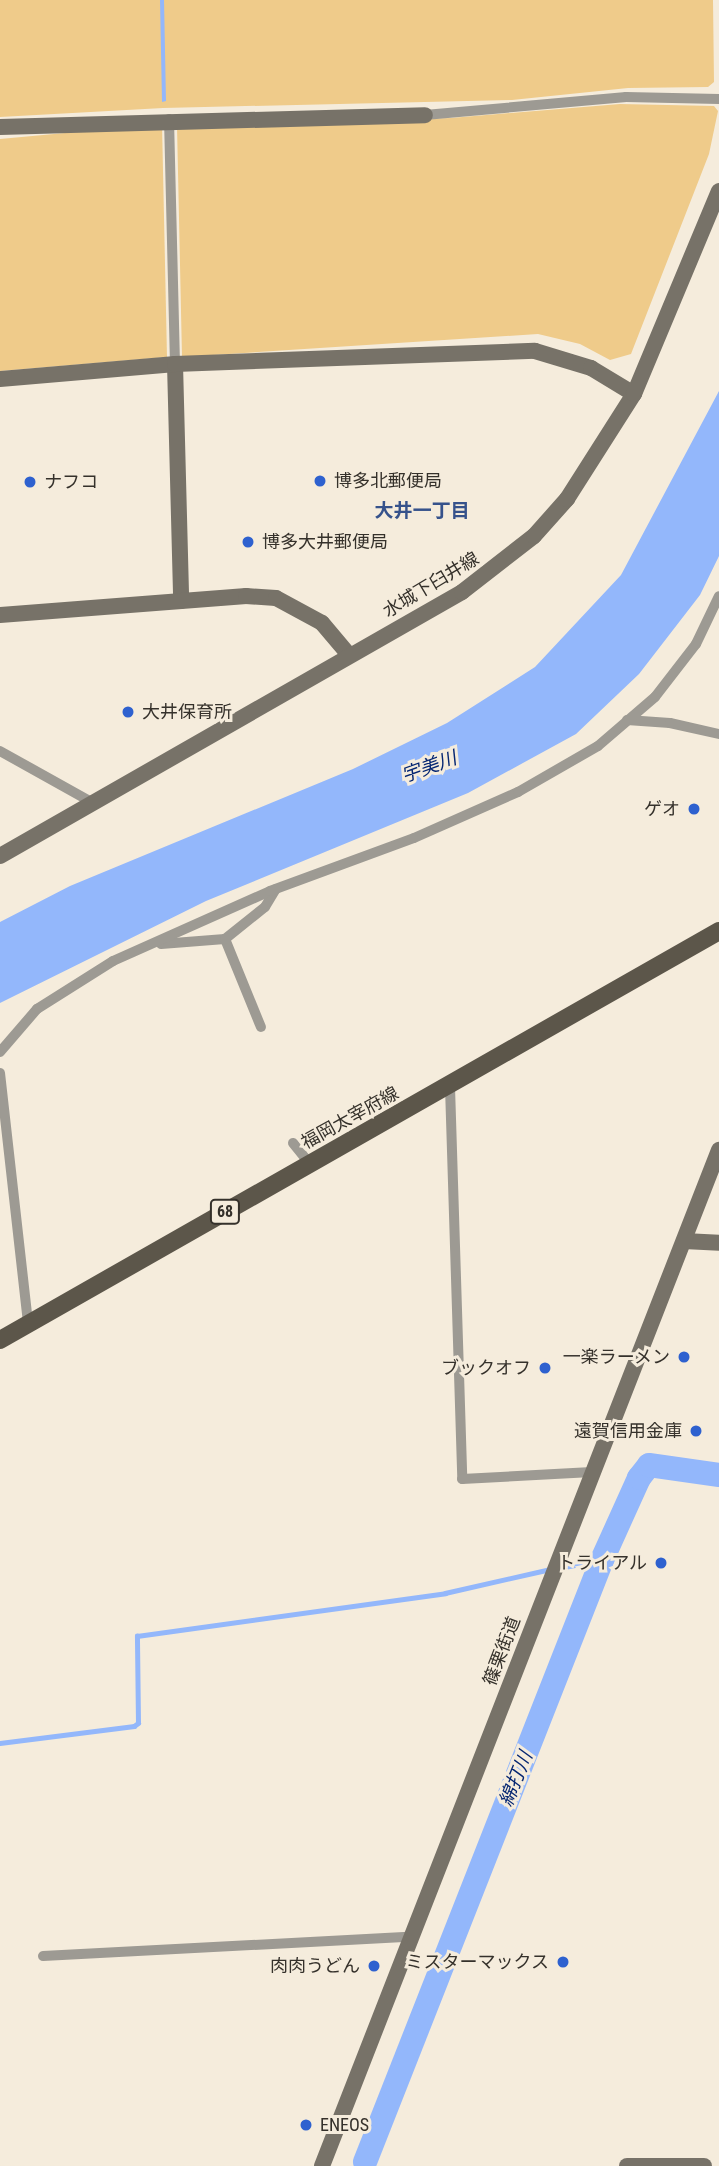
<!DOCTYPE html>
<meta charset="utf-8">
<style>
body{margin:0}
#map{position:relative;width:719px;height:2166px;overflow:hidden;background:#f5ecdc;font-family:"Roboto Condensed","Noto Sans JP",sans-serif}
div>[style]{position:absolute}
.green>*{inset:0;background:#efcb8a}
.water>*{inset:0;background:#93b7fb}
.stream>*{height:4.5px;margin:-2.25px;padding:0 2.25px;transform-origin:2.25px;border-radius:2.25px;background:#93b7fb}
.river>*{height:24px;margin:-12px;padding:0 12px;transform-origin:12px;border-radius:12px;background:#93b7fb}
.street>*{height:10px;margin:-5px;padding:0 5px;transform-origin:5px;border-radius:5px;background:#9d9a93}
.secondary>*{height:16px;margin:-8px;padding:0 8px;transform-origin:8px;border-radius:8px;background:#777268}
.primary>*{height:18px;margin:-9px;padding:0 9px;transform-origin:9px;border-radius:9px;background:#5c564a}
.dots>*{width:19px;height:19px;translate:-50% -50%;box-sizing:border-box;border:4px solid #f5ecdc;border-radius:50%}
span{translate:-50% -50%;white-space:nowrap;text-align:center;line-height:1.15;-webkit-text-stroke:6px #f5ecdc;paint-order:stroke}
.shield-label span{padding:2px 5px;background:#f5ecdc;border:2px solid;border-radius:5px;-webkit-text-stroke-width:0}
.shield-label{font-size:16px;color:#35312b;font-weight:700}
.poi-label{font-size:18px;color:#35312b}
.left{translate:0 -50%;text-align:left}
.right{translate:-100% -50%;text-align:right}
.street-label{font-size:18px;color:#35312b}
.neighbourhood-label{font-size:19px;color:#36528b;font-weight:700}
.water-label{font-size:19px;color:#052672;font-style:italic}
</style>
<div id="map">
<div class="green">
<i style="clip-path:polygon(0 0,713px 0,714px 82px,708px 87px,628px 88px,512px 100px,163px 108px,0 117px)"></i>
<i style="clip-path:polygon(620px 104px,714px 106px,718px 111px,709px 154px,631px 354px,610px 360px,580px 344px,538px 334px,182px 357px,177px 126px,451px 118px)"></i>
<i style="clip-path:polygon(162px 124px,167px 357px,0 371px,0 139px)"></i>
</div>
<div class="water">
<i style="clip-path:polygon(160px 0,164px 0,166px 101px,162px 102px)"></i>
<i style="clip-path:polygon(719px 391px,719px 556px,700px 595px,639px 674px,576px 734px,468px 793px,206px 901px,0 1003px,0 922px,70px 886px,353px 769px,447px 723px,535px 667px,621px 575px)"></i>
</div>
<div class="stream">
<i style="left:559px;top:1568px;width:44px;rotate:-10.5deg"></i>
<i style="left:0;top:1743px;width:135px;rotate:-7.2deg"></i>
<i style="left:134px;top:1726px;width:5px;rotate:-37deg"></i>
<i style="left:138px;top:1723px;width:87px;rotate:-90.7deg"></i>
<i style="left:137px;top:1636px;width:311px;rotate:-7.9deg"></i>
<i style="left:445px;top:1593px;width:109px;rotate:-12.8deg"></i>
</div>
<div class="river">
<i style="left:365px;top:2162px;width:647px;rotate:-68.51deg"></i>
<i style="left:602px;top:1560px;width:90px;rotate:-65.7deg"></i>
<i style="left:639px;top:1478px;width:16px;rotate:-52deg"></i>
<i style="left:649px;top:1465px;width:71px;rotate:8.1deg"></i>
</div>
<div class="street">
<i style="left:425px;top:115px;width:202px;rotate:-5.1deg"></i>
<i style="left:626px;top:97px;width:93px;rotate:1.2deg"></i>
<i style="left:169px;top:119px;width:245px;rotate:88.6deg"></i>
<i style="left:627px;top:720px;width:43px;rotate:4deg"></i>
<i style="left:670px;top:723px;width:50px;rotate:12.7deg"></i>
<i style="left:0;top:751px;width:107px;rotate:29.2deg"></i>
<i style="left:225px;top:939px;width:95px;rotate:67.8deg"></i>
<i style="left:161px;top:944px;width:64px;rotate:-4.5deg"></i>
<i style="left:225px;top:939px;width:51px;rotate:-38.7deg"></i>
<i style="left:265px;top:907px;width:21px;rotate:-59deg"></i>
<i style="left:0;top:1052px;width:57px;rotate:-49.3deg"></i>
<i style="left:37px;top:1009px;width:90px;rotate:-32.3deg"></i>
<i style="left:113px;top:961px;width:172px;rotate:-24deg"></i>
<i style="left:270px;top:891px;width:153px;rotate:-20.2deg"></i>
<i style="left:414px;top:838px;width:114px;rotate:-23.9deg"></i>
<i style="left:518px;top:792px;width:92px;rotate:-29.9deg"></i>
<i style="left:598px;top:746px;width:75px;rotate:-40.7deg"></i>
<i style="left:655px;top:697px;width:67px;rotate:-52.3deg"></i>
<i style="left:696px;top:644px;width:53px;rotate:-64.4deg"></i>
<i style="left:0;top:1073px;width:253px;rotate:83.6deg"></i>
<i style="left:450px;top:1087px;width:392px;rotate:88.2deg"></i>
<i style="left:462px;top:1479px;width:130px;rotate:-3.1deg"></i>
<i style="left:293px;top:1143px;width:27px;rotate:51deg"></i>
<i style="left:43px;top:1956px;width:366px;rotate:-3deg"></i>
</div>
<div class="secondary">
<i style="left:0;top:127px;width:425px;rotate:-1.6deg"></i>
<i style="left:175px;top:364px;width:237px;rotate:88.5deg"></i>
<i style="left:0;top:379px;width:176px;rotate:-4.9deg"></i>
<i style="left:175px;top:364px;width:360px;rotate:-2.1deg"></i>
<i style="left:535px;top:351px;width:59px;rotate:16.9deg"></i>
<i style="left:591px;top:368px;width:50px;rotate:31.2deg"></i>
<i style="left:0;top:615px;width:247px;rotate:-4.4deg"></i>
<i style="left:246px;top:596px;width:30px;rotate:4deg"></i>
<i style="left:276px;top:598px;width:52px;rotate:28.5deg"></i>
<i style="left:322px;top:623px;width:42px;rotate:49.8deg"></i>
<i style="left:0;top:856px;width:532px;rotate:-29.74deg"></i>
<i style="left:462px;top:592px;width:91px;rotate:-37.9deg"></i>
<i style="left:534px;top:536px;width:50px;rotate:-48.3deg"></i>
<i style="left:567px;top:499px;width:125px;rotate:-57.5deg"></i>
<i style="left:634px;top:394px;width:220px;rotate:-67.3deg"></i>
<i style="left:684px;top:1241px;width:35px;rotate:3deg"></i>
<i style="left:322px;top:2166px;width:1091px;rotate:-68.66deg"></i>
<i style="left:627px;top:2166px;width:77px"></i>
</div>
<div class="primary">
<i style="left:0;top:1340px;width:827px;rotate:-29.63deg"></i>
</div>
<div class="dots">
<i style="left:320px;top:481px;background:#2e61cf"></i>
<i style="left:30px;top:482px;background:#2e61cf"></i>
<i style="left:248px;top:542px;background:#2e61cf"></i>
<i style="left:128px;top:712px;background:#2e61cf"></i>
<i style="left:694px;top:809px;background:#2e61cf"></i>
<i style="left:684px;top:1357px;background:#2e61cf"></i>
<i style="left:545px;top:1368px;background:#2e61cf"></i>
<i style="left:696px;top:1431px;background:#2e61cf"></i>
<i style="left:661px;top:1563px;background:#2e61cf"></i>
<i style="left:563px;top:1962px;background:#2e61cf"></i>
<i style="left:374px;top:1966px;background:#2e61cf"></i>
<i style="left:306px;top:2125px;background:#2e61cf"></i>
</div>
<div class="shield-label">
<span style="left:225px;top:1212px">68</span>
</div>
<div class="poi-label">
<span class="left" style="left:334px;top:481px">博多北郵便局</span>
<span class="left" style="left:44px;top:482px">ナフコ</span>
<span class="left" style="left:262px;top:542px">博多大井郵便局</span>
<span class="left" style="left:142px;top:712px">大井保育所</span>
<span class="right" style="left:680px;top:809px">ゲオ</span>
<span class="right" style="left:670px;top:1357px">一楽ラーメン</span>
<span class="right" style="left:531px;top:1368px">ブックオフ</span>
<span class="right" style="left:682px;top:1431px">遠賀信用金庫</span>
<span class="right" style="left:647px;top:1563px">トライアル</span>
<span class="right" style="left:549px;top:1962px">ミスターマックス</span>
<span class="right" style="left:360px;top:1966px">肉肉うどん</span>
<span class="left" style="left:320px;top:2125px">ENEOS</span>
</div>
<div class="street-label">
<span style="left:431px;top:585px;rotate:-31deg">水城下臼井線</span>
<span style="left:350px;top:1118px;rotate:-29deg">福岡太宰府線</span>
<span style="left:502px;top:1651px;rotate:-69deg">篠栗街道</span>
</div>
<div class="neighbourhood-label">
<span style="left:422px;top:511px">大井一丁目</span>
</div>
<div class="water-label">
<span style="left:429px;top:767px;rotate:-20deg">宇美川</span>
<span style="left:516px;top:1779px;rotate:-68deg">綿打川</span>
</div>
</div>
